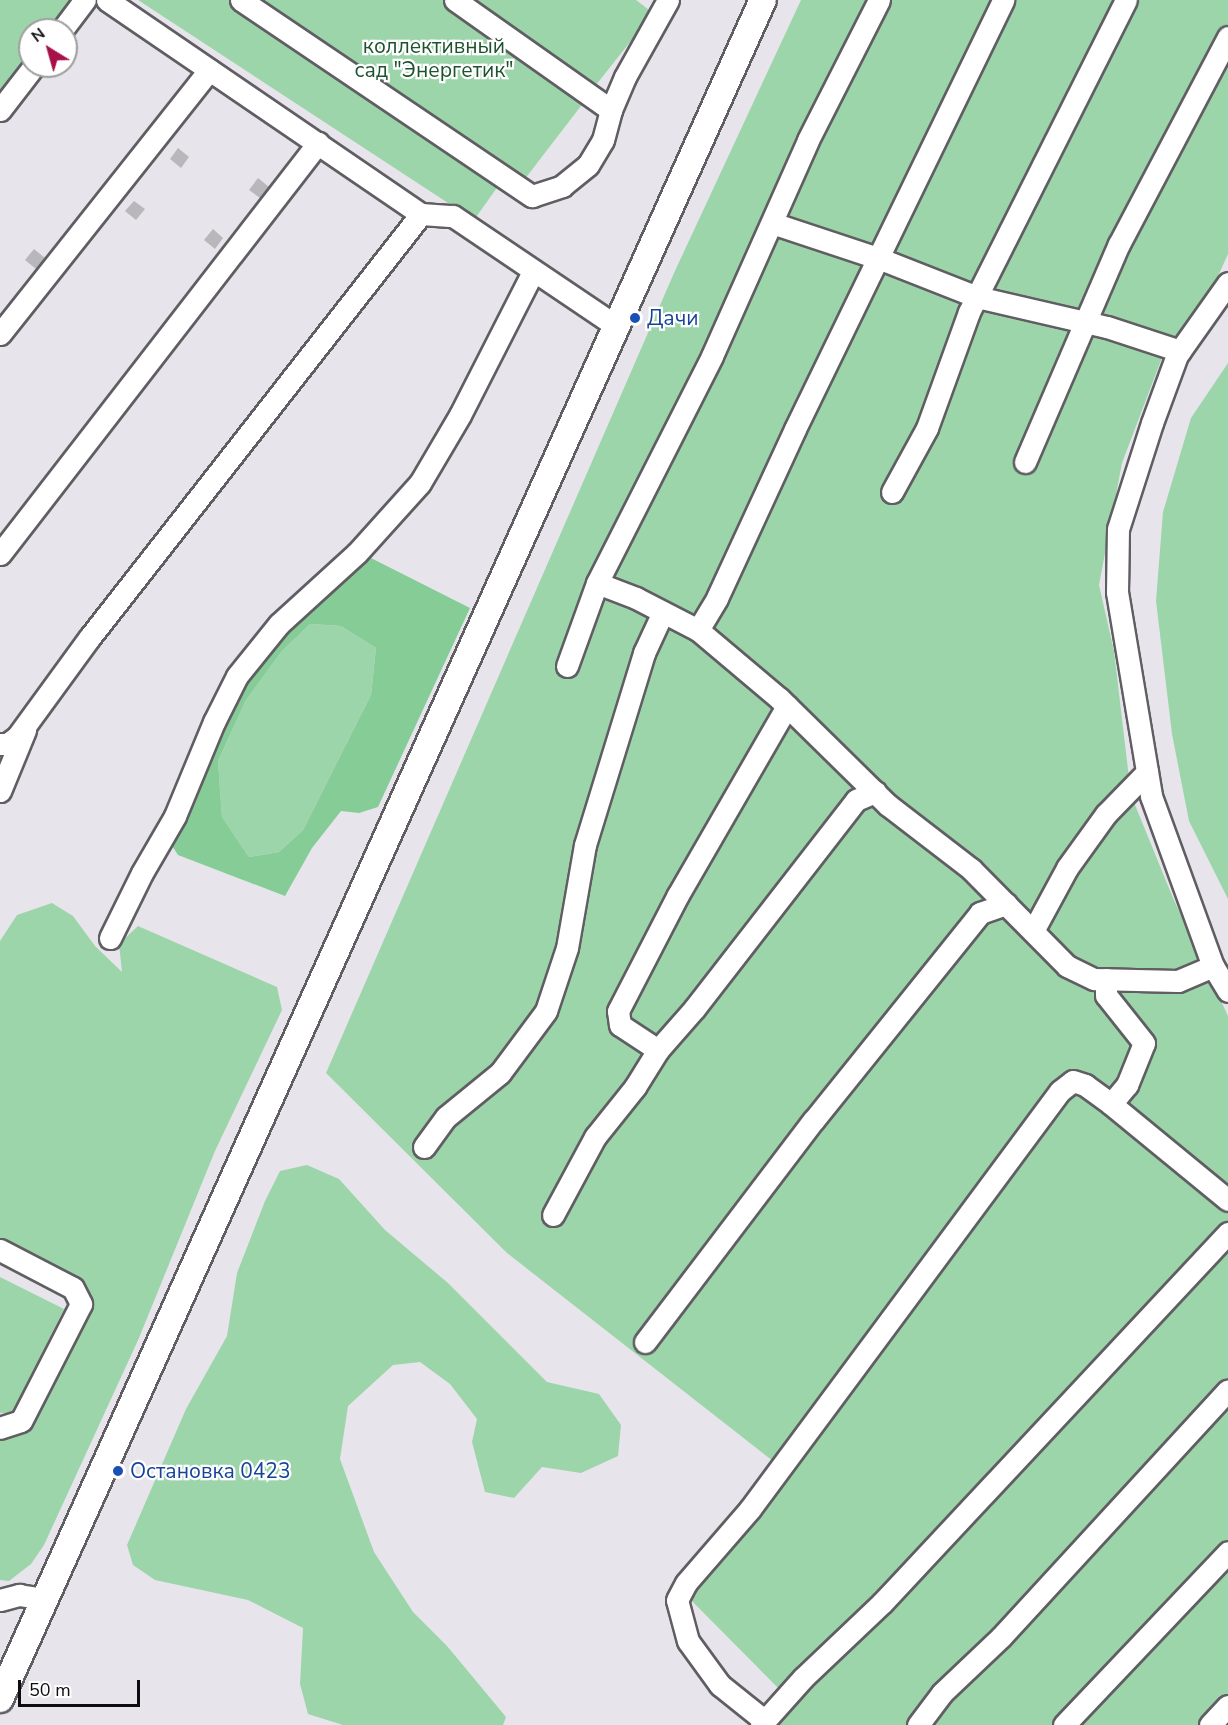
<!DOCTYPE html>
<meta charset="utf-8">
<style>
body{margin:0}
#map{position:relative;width:1228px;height:1725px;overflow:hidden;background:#e7e5eb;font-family:"Nunito Sans",sans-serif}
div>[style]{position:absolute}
.green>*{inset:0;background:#9cd5aa}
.forest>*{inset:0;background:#85cc97}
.building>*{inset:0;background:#b8b7bc}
.roads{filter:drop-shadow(2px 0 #605e63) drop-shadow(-2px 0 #605e63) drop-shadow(0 2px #605e63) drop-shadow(0 -2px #605e63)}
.minor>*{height:21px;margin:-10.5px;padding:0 10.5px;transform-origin:10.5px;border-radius:10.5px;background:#fff}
.major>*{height:26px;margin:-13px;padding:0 13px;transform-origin:13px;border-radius:13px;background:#fff}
.dots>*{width:16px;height:16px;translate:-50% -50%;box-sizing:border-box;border:3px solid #fff;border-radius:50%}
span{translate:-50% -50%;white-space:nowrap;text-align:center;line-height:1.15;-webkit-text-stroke:4.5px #fff;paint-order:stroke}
.park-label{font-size:21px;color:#1e522f}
.transit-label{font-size:21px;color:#164399}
.left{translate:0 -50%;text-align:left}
.north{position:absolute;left:18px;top:18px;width:60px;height:60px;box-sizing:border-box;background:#fff;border:2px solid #9e9e9f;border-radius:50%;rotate:323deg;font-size:16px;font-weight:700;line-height:24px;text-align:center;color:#0d0d0f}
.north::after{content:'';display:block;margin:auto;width:21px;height:27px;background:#a71147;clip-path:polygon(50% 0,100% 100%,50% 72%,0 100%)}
.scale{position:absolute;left:18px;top:1680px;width:122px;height:27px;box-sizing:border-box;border:3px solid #0d0d0f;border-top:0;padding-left:8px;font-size:18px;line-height:21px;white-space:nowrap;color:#0d0d0f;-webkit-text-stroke:4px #fff;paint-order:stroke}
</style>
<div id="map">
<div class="green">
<i style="clip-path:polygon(0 0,81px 0,58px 30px,30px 30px,30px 65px,0 104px)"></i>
<i style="clip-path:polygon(138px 0,236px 0,501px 182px,474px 220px)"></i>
<i style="clip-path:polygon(260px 0,444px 0,584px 102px,521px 184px)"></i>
<i style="clip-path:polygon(469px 0,636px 0,653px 13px,592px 90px)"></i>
<i style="clip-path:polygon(801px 0,1228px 0,1228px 254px,1214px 285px,1163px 355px,1122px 463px,1099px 585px,1114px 651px,1131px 795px,1173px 898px,1228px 1016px,1228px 1725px,769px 1725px,790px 1700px,683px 1592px,773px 1461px,507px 1253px,326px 1073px,674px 273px)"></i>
<i style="clip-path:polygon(1228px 363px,1228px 899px,1189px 821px,1172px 734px,1156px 601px,1163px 512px,1191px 418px)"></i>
<i style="clip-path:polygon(310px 624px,341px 626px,376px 648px,371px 695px,303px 830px,279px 852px,249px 857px,222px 817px,218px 761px,246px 700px,282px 651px)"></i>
<i style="clip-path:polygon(52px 903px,73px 916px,95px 946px,122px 972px,119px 944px,138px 926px,277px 987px,282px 1010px,215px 1151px,139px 1338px,44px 1545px,31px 1564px,9px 1581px,0 1580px,0 1437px,88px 1304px,0 1259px,0 941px,17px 915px)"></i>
<i style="clip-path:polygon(307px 1165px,339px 1179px,385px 1230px,448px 1283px,547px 1382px,599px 1394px,621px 1425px,618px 1456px,581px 1473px,542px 1467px,514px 1498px,485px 1492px,472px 1442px,477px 1419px,450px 1384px,420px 1362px,393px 1365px,348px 1406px,340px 1459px,374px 1552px,413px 1612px,447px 1646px,506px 1717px,503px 1725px,343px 1725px,308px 1714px,300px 1684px,303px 1628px,248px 1600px,155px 1580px,133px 1565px,127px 1545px,186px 1409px,227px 1336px,237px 1273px,265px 1201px,280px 1171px)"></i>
<i style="clip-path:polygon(0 1277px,64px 1309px,12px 1413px,0 1413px)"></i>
</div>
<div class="forest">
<i style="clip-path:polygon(evenodd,363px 554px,470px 608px,378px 807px,359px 813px,341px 811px,312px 848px,285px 896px,178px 855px,169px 841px,241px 679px,278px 633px,363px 554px,310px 624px,341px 626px,376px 648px,371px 695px,303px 830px,279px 852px,249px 857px,222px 817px,218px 761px,246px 700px,282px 651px,310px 624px)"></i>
</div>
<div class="building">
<i style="clip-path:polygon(178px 148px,189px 157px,181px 168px,170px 159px)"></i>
<i style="clip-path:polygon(258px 178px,269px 187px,260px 198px,249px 190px)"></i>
<i style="clip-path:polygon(134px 201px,145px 209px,136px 220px,125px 211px)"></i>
<i style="clip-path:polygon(213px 229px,223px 238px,215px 249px,204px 240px)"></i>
<i style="clip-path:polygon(34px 249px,45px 258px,36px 269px,25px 260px)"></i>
</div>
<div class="roads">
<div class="minor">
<i style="left:107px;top:0;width:380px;rotate:34.3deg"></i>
<i style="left:421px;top:214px;width:32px;rotate:4deg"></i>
<i style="left:453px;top:216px;width:197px;rotate:34deg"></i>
<i style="left:241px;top:0;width:351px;rotate:34deg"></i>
<i style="left:532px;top:196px;width:32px;rotate:-18deg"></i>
<i style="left:562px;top:186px;width:33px;rotate:-39deg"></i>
<i style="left:588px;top:165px;width:29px;rotate:-59deg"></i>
<i style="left:603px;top:140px;width:31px;rotate:-75deg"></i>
<i style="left:611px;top:110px;width:36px;rotate:-67deg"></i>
<i style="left:625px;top:77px;width:88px;rotate:-60.8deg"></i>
<i style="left:455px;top:0;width:191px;rotate:35.2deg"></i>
<i style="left:62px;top:30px;width:38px;rotate:-53deg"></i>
<i style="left:0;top:110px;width:56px;rotate:-52.3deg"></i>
<i style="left:772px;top:223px;width:112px;rotate:18.3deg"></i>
<i style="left:878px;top:258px;width:106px;rotate:21.5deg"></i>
<i style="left:977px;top:297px;width:133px;rotate:13deg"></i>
<i style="left:1107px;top:327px;width:77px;rotate:18.2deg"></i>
<i style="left:1228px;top:283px;width:88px;rotate:125.3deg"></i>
<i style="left:1177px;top:355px;width:72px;rotate:110.2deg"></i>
<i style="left:1152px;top:423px;width:111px;rotate:107.8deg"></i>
<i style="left:1118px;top:529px;width:63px;rotate:90.9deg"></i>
<i style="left:1117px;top:592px;width:207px;rotate:80.5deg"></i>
<i style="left:1151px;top:796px;width:181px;rotate:70deg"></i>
<i style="left:1213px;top:966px;width:29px;rotate:59deg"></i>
<i style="left:0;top:334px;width:337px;rotate:-51.6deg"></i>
<i style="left:1025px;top:462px;width:237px;rotate:-66.7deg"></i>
<i style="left:1119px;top:244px;width:234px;rotate:-62.2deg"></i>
<i style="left:892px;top:492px;width:73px;rotate:-61.3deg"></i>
<i style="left:927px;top:428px;width:123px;rotate:-70.1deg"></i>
<i style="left:969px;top:312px;width:349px;rotate:-63.3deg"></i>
<i style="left:0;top:554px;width:520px;rotate:-52.27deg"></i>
<i style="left:597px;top:583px;width:42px;rotate:21deg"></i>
<i style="left:636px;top:598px;width:70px;rotate:27.3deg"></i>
<i style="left:698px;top:630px;width:37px;rotate:-59deg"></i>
<i style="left:717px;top:598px;width:186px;rotate:-65.2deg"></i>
<i style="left:795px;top:429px;width:477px;rotate:-64.1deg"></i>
<i style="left:698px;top:630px;width:107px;rotate:40.1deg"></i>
<i style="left:780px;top:699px;width:151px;rotate:44.5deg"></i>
<i style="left:888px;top:805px;width:105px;rotate:37.6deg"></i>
<i style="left:971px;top:869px;width:136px;rotate:45.3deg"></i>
<i style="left:1067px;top:966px;width:30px;rotate:26deg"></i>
<i style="left:1094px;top:979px;width:84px;rotate:1.4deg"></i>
<i style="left:1178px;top:981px;width:38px;rotate:-23deg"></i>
<i style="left:567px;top:666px;width:88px;rotate:-70.1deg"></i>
<i style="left:597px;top:583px;width:254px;rotate:-63.1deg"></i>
<i style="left:712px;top:356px;width:236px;rotate:-66deg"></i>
<i style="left:808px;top:140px;width:157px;rotate:-63.1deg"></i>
<i style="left:0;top:744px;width:7px"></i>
<i style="left:7px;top:744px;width:12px;rotate:-35deg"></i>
<i style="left:17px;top:737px;width:124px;rotate:-53.9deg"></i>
<i style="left:90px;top:637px;width:537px;rotate:-51.96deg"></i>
<i style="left:0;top:791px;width:66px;rotate:-67.7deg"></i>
<i style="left:1033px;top:931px;width:72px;rotate:-61.6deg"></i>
<i style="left:1067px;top:868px;width:67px;rotate:-54.2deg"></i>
<i style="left:1106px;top:814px;width:59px;rotate:-45.7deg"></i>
<i style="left:110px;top:938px;width:72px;rotate:-63.8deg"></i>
<i style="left:142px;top:873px;width:66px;rotate:-59.9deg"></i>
<i style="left:175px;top:816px;width:102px;rotate:-67.5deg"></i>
<i style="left:214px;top:722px;width:51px;rotate:-63.4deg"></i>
<i style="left:237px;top:676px;width:67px;rotate:-51.1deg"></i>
<i style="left:279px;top:624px;width:105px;rotate:-42.3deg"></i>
<i style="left:357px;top:553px;width:94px;rotate:-48deg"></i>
<i style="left:420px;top:483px;width:79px;rotate:-59.5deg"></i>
<i style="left:460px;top:415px;width:161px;rotate:-63deg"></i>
<i style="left:658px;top:1050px;width:45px;rotate:-146.7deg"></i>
<i style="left:620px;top:1025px;width:14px;rotate:-98deg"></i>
<i style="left:618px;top:1011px;width:131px;rotate:-62.7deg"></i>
<i style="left:678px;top:895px;width:218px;rotate:-60deg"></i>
<i style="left:1111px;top:1104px;width:151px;rotate:39.4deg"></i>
<i style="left:424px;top:1147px;width:37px;rotate:-54deg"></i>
<i style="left:446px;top:1117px;width:70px;rotate:-39.2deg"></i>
<i style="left:500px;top:1073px;width:77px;rotate:-53.4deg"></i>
<i style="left:546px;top:1011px;width:66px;rotate:-71.6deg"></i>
<i style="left:567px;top:948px;width:105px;rotate:-80.1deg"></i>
<i style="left:585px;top:845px;width:201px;rotate:-72.9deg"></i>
<i style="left:644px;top:653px;width:45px;rotate:-65.1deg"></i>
<i style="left:553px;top:1215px;width:89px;rotate:-61.7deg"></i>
<i style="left:595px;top:1137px;width:64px;rotate:-51.3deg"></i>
<i style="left:635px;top:1087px;width:44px;rotate:-58.1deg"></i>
<i style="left:658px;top:1050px;width:55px;rotate:-48.7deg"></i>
<i style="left:694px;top:1009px;width:264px;rotate:-52.2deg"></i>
<i style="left:856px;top:800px;width:21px;rotate:-23deg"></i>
<i style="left:0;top:1250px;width:82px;rotate:27.5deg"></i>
<i style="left:73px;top:1288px;width:18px;rotate:63deg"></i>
<i style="left:81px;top:1304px;width:131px;rotate:117.1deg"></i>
<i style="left:21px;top:1421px;width:22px;rotate:162deg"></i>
<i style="left:645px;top:1342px;width:278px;rotate:-52.8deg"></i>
<i style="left:813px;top:1121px;width:267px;rotate:-51.2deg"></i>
<i style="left:980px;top:913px;width:28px;rotate:-19deg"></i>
<i style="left:0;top:1600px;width:20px;rotate:-15deg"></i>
<i style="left:19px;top:1595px;width:26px;rotate:9deg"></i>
<i style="left:765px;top:1721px;width:58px;rotate:-141.3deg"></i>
<i style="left:720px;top:1685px;width:54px;rotate:-126deg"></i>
<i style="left:688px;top:1641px;width:42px;rotate:-105deg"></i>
<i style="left:677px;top:1600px;width:19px;rotate:-62deg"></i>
<i style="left:686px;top:1583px;width:98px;rotate:-49.1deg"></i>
<i style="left:750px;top:1509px;width:520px;rotate:-53.44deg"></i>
<i style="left:1060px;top:1091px;width:16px;rotate:-38deg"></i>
<i style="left:1073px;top:1081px;width:13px;rotate:18deg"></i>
<i style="left:1085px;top:1085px;width:32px;rotate:36deg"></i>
<i style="left:1111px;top:1104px;width:25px;rotate:-50deg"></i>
<i style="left:1127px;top:1085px;width:45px;rotate:-68deg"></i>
<i style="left:1144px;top:1043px;width:61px;rotate:-128.4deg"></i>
<i style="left:1106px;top:995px;width:16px;rotate:-90deg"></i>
<i style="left:761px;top:1725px;width:63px;rotate:-48.2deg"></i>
<i style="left:803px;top:1678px;width:109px;rotate:-43.5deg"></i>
<i style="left:882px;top:1603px;width:507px;rotate:-46.92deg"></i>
<i style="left:918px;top:1725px;width:40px;rotate:-53deg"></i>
<i style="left:942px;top:1693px;width:81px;rotate:-43.5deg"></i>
<i style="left:1001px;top:1637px;width:335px;rotate:-47.4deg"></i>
<i style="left:1064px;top:1725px;width:238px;rotate:-46.5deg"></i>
<i style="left:1210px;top:1725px;width:26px;rotate:-47deg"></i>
</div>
<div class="major">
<i style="left:0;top:1699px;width:1862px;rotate:-65.82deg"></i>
</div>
</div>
<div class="dots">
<i style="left:635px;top:318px;background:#1a4fb4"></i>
<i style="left:118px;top:1471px;background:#1a4fb4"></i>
</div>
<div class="park-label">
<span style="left:434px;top:58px">коллективный<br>сад "Энергетик"</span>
</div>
<div class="transit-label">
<span class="left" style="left:647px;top:318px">Дачи</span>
<span class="left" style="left:130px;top:1471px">Остановка 0423</span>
</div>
<div class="north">N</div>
<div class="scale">50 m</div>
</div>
